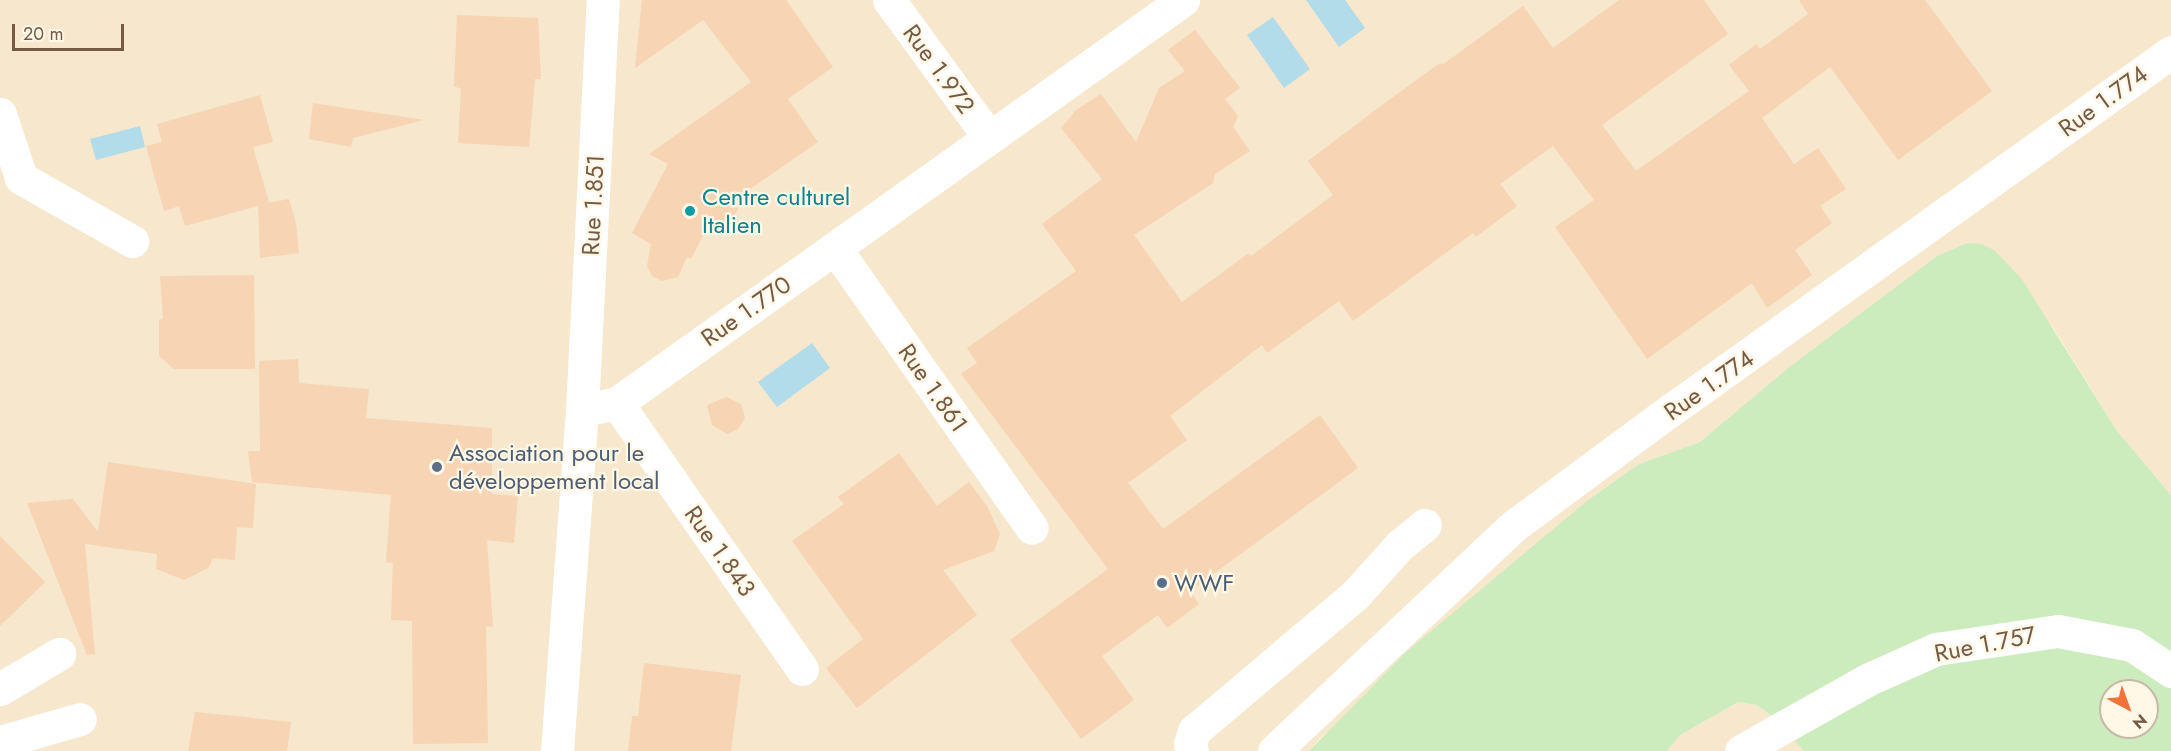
<!DOCTYPE html>
<meta charset="utf-8">
<style>
body{margin:0}
#map{position:relative;width:2171px;height:751px;overflow:hidden;background:#fef5df;font-family:Jost,sans-serif}
div>[style]{position:absolute}
.residential>*{inset:0;background:#f6e7cd}
.green>*{inset:0;background:#ccecbd}
.water>*{inset:0;background:#b2dce9}
.building>*{inset:0;background:#f6d4b4}
.minor>*{height:33px;margin:-16.5px;padding:0 16.5px;transform-origin:16.5px;border-radius:16.5px;background:#fff}
.dots>*{width:16px;height:16px;translate:-50% -50%;box-sizing:border-box;border:3px solid #fff8e7;border-radius:50%}
span{translate:-50% -50%;white-space:nowrap;text-align:center;line-height:1.15;-webkit-text-stroke:4.5px #fff8e7;paint-order:stroke}
.street-label{font-size:24px;color:#765a45}
.culture-label{font-size:24px;color:#0d838f}
.left{translate:0 -50%;text-align:left}
.service-label{font-size:24px;color:#4e5e75}
.north{position:absolute;left:2099px;top:679px;width:60px;height:60px;box-sizing:border-box;background:#fff8e7;border:2px solid #c8b9a6;border-radius:50%;rotate:139deg;font-size:16px;font-weight:700;line-height:24px;text-align:center;color:#765a45}
.north::after{content:'';display:block;margin:auto;width:21px;height:27px;background:#f37239;clip-path:polygon(50% 0,100% 100%,50% 72%,0 100%)}
.scale{position:absolute;left:12px;top:24px;width:112px;height:27px;box-sizing:border-box;border:3px solid #765a45;border-top:0;padding-left:8px;font-size:18px;line-height:21px;white-space:nowrap;color:#765a45;-webkit-text-stroke:4px #fff8e7;paint-order:stroke}
</style>
<div id="map">
<div class="residential">
<i style="clip-path:polygon(0 0,2171px 0,2171px 495px,2117px 431px,2053px 327px,1967px 243px,1937px 256px,1788px 368px,1700px 442px,1639px 464px,1319px 739px,1309px 751px,0 751px)"></i>
<i style="clip-path:polygon(1738px 702px,1757px 705px,1775px 718px,1804px 751px,1667px 751px,1680px 735px)"></i>
</div>
<div class="green">
<i style="clip-path:polygon(evenodd,1967px 243px,1981px 244px,1994px 250px,2021px 278px,2117px 431px,2171px 495px,2171px 751px,1804px 751px,1775px 718px,1757px 705px,1738px 702px,1680px 735px,1667px 751px,1309px 751px,1405px 653px,1587px 501px,1639px 464px,1700px 442px,1788px 368px,1937px 256px,1967px 243px,2111px 691px,2147px 691px,2147px 727px,2111px 727px,2111px 691px)"></i>
</div>
<div class="water">
<i style="clip-path:polygon(1306px 0,1345px 0,1365px 28px,1339px 47px)"></i>
<i style="clip-path:polygon(1273px 17px,1310px 69px,1284px 88px,1247px 35px)"></i>
<i style="clip-path:polygon(140px 126px,145px 147px,96px 160px,90px 139px)"></i>
<i style="clip-path:polygon(812px 343px,830px 368px,777px 407px,758px 382px)"></i>
</div>
<div class="building">
<i style="clip-path:polygon(642px 0,786px 0,833px 67px,788px 99px,818px 142px,747px 191px,732px 221px,727px 219px,720px 232px,708px 226px,691px 259px,687px 257px,678px 277px,662px 281px,652px 276px,647px 266px,651px 244px,632px 233px,668px 164px,649px 154px,751px 82px,703px 20px,635px 68px)"></i>
<i style="clip-path:polygon(1619px 0,1704px 0,1728px 34px,1602px 125px,1636px 171px,1749px 91px,1729px 65px,1756px 44px,1760px 49px,1808px 14px,1799px 0,1925px 0,1992px 91px,1898px 160px,1830px 67px,1762px 118px,1794px 164px,1818px 148px,1846px 189px,1820px 206px,1832px 223px,1795px 250px,1812px 275px,1767px 308px,1752px 283px,1647px 359px,1555px 227px,1594px 200px,1553px 146px,1500px 184px,1517px 206px,1476px 237px,1473px 233px,1353px 321px,1339px 301px,1267px 353px,1262px 345px,1170px 416px,1187px 440px,1128px 483px,1163px 529px,1320px 415px,1358px 468px,1190px 591px,1199px 604px,1167px 628px,1158px 615px,1102px 656px,1134px 700px,1081px 739px,1010px 640px,1108px 569px,961px 374px,977px 363px,967px 348px,1076px 271px,1042px 224px,1102px 179px,1061px 128px,1076px 110px,1101px 94px,1136px 142px,1159px 88px,1185px 71px,1168px 50px,1195px 30px,1240px 88px,1225px 99px,1238px 116px,1233px 127px,1250px 151px,1215px 174px,1213px 183px,1134px 235px,1182px 302px,1249px 253px,1251px 256px,1333px 195px,1308px 161px,1386px 102px,1440px 63px,1442px 65px,1523px 6px,1553px 48px)"></i>
<i style="clip-path:polygon(457px 15px,538px 18px,541px 79px,535px 79px,529px 147px,458px 143px,461px 89px,454px 86px)"></i>
<i style="clip-path:polygon(260px 95px,273px 142px,253px 147px,269px 202px,263px 204px,289px 199px,296px 224px,299px 253px,260px 258px,258px 206px,185px 226px,179px 206px,164px 211px,146px 146px,162px 142px,157px 124px)"></i>
<i style="clip-path:polygon(313px 103px,424px 120px,353px 138px,351px 147px,309px 139px)"></i>
<i style="clip-path:polygon(254px 275px,255px 369px,174px 369px,159px 356px,159px 320px,163px 319px,160px 276px)"></i>
<i style="clip-path:polygon(298px 359px,299px 383px,369px 389px,366px 418px,492px 428px,492px 494px,518px 496px,514px 543px,487px 540px,493px 627px,486px 626px,488px 743px,413px 744px,412px 621px,391px 620px,393px 563px,386px 562px,391px 495px,252px 482px,248px 451px,260px 451px,259px 361px)"></i>
<i style="clip-path:polygon(727px 397px,741px 404px,745px 418px,738px 429px,727px 434px,712px 425px,707px 405px)"></i>
<i style="clip-path:polygon(899px 453px,937px 506px,969px 482px,987px 506px,1000px 534px,994px 551px,943px 570px,977px 615px,857px 708px,826px 668px,863px 639px,792px 541px,844px 504px,838px 497px)"></i>
<i style="clip-path:polygon(108px 462px,256px 484px,253px 528px,237px 527px,235px 560px,213px 558px,208px 568px,184px 580px,156px 569px,157px 554px,85px 544px,95px 654px,87px 655px,27px 503px,73px 499px,98px 532px)"></i>
<i style="clip-path:polygon(0 536px,45px 582px,0 626px)"></i>
<i style="clip-path:polygon(644px 663px,741px 675px,731px 751px,628px 751px,632px 716px,638px 716px)"></i>
<i style="clip-path:polygon(195px 712px,291px 722px,287px 751px,188px 751px)"></i>
</div>
<div class="minor">
<i style="left:889px;top:0;width:170px;rotate:53.9deg"></i>
<i style="left:0;top:114px;width:67px;rotate:71.8deg"></i>
<i style="left:21px;top:178px;width:128px;rotate:29.6deg"></i>
<i style="left:835px;top:248px;width:342px;rotate:54.9deg"></i>
<i style="left:617px;top:403px;width:324px;rotate:55.2deg"></i>
<i style="left:582px;top:410px;width:411px;rotate:-87.1deg"></i>
<i style="left:0;top:689px;width:69px;rotate:-30.7deg"></i>
<i style="left:0;top:742px;width:83px;rotate:-16deg"></i>
<i style="left:557px;top:751px;width:342px;rotate:-85.8deg"></i>
<i style="left:582px;top:410px;width:36px;rotate:-11deg"></i>
<i style="left:617px;top:403px;width:695px;rotate:-35.45deg"></i>
<i style="left:1192px;top:751px;width:7px;rotate:-106deg"></i>
<i style="left:1190px;top:744px;width:14px;rotate:-73deg"></i>
<i style="left:1194px;top:731px;width:211px;rotate:-40.2deg"></i>
<i style="left:1355px;top:595px;width:67px;rotate:-48deg"></i>
<i style="left:1400px;top:545px;width:32px;rotate:-39deg"></i>
<i style="left:1274px;top:751px;width:330px;rotate:-43.2deg"></i>
<i style="left:1515px;top:525px;width:182px;rotate:-36.5deg"></i>
<i style="left:1661px;top:417px;width:627px;rotate:-35.59deg"></i>
<i style="left:1741px;top:751px;width:145px;rotate:-29.4deg"></i>
<i style="left:1867px;top:680px;width:76px;rotate:-24.2deg"></i>
<i style="left:1936px;top:649px;width:123px;rotate:-8.4deg"></i>
<i style="left:2058px;top:631px;width:75px;rotate:10.7deg"></i>
<i style="left:2132px;top:645px;width:47px;rotate:33.7deg"></i>
</div>
<div class="dots">
<i style="left:690px;top:211px;background:#0f9aa8"></i>
<i style="left:437px;top:467px;background:#5c6f8a"></i>
<i style="left:1162px;top:583px;background:#5c6f8a"></i>
</div>
<div class="street-label">
<span style="left:939px;top:69px;rotate:54deg">Rue 1.972</span>
<span style="left:2103px;top:101px;rotate:-36deg">Rue 1.774</span>
<span style="left:593px;top:205px;rotate:-87deg">Rue 1.851</span>
<span style="left:746px;top:311px;rotate:-35deg">Rue 1.770</span>
<span style="left:1709px;top:385px;rotate:-35deg">Rue 1.774</span>
<span style="left:933px;top:388px;rotate:55deg">Rue 1.861</span>
<span style="left:720px;top:551px;rotate:55deg">Rue 1.843</span>
<span style="left:1985px;top:644px;rotate:-11deg">Rue 1.757</span>
</div>
<div class="culture-label">
<span class="left" style="left:702px;top:211px">Centre culturel<br>Italien</span>
</div>
<div class="service-label">
<span class="left" style="left:449px;top:467px">Association pour le<br>développement local</span>
<span class="left" style="left:1174px;top:583px">WWF</span>
</div>
<div class="north">N</div>
<div class="scale">20 m</div>
</div>
